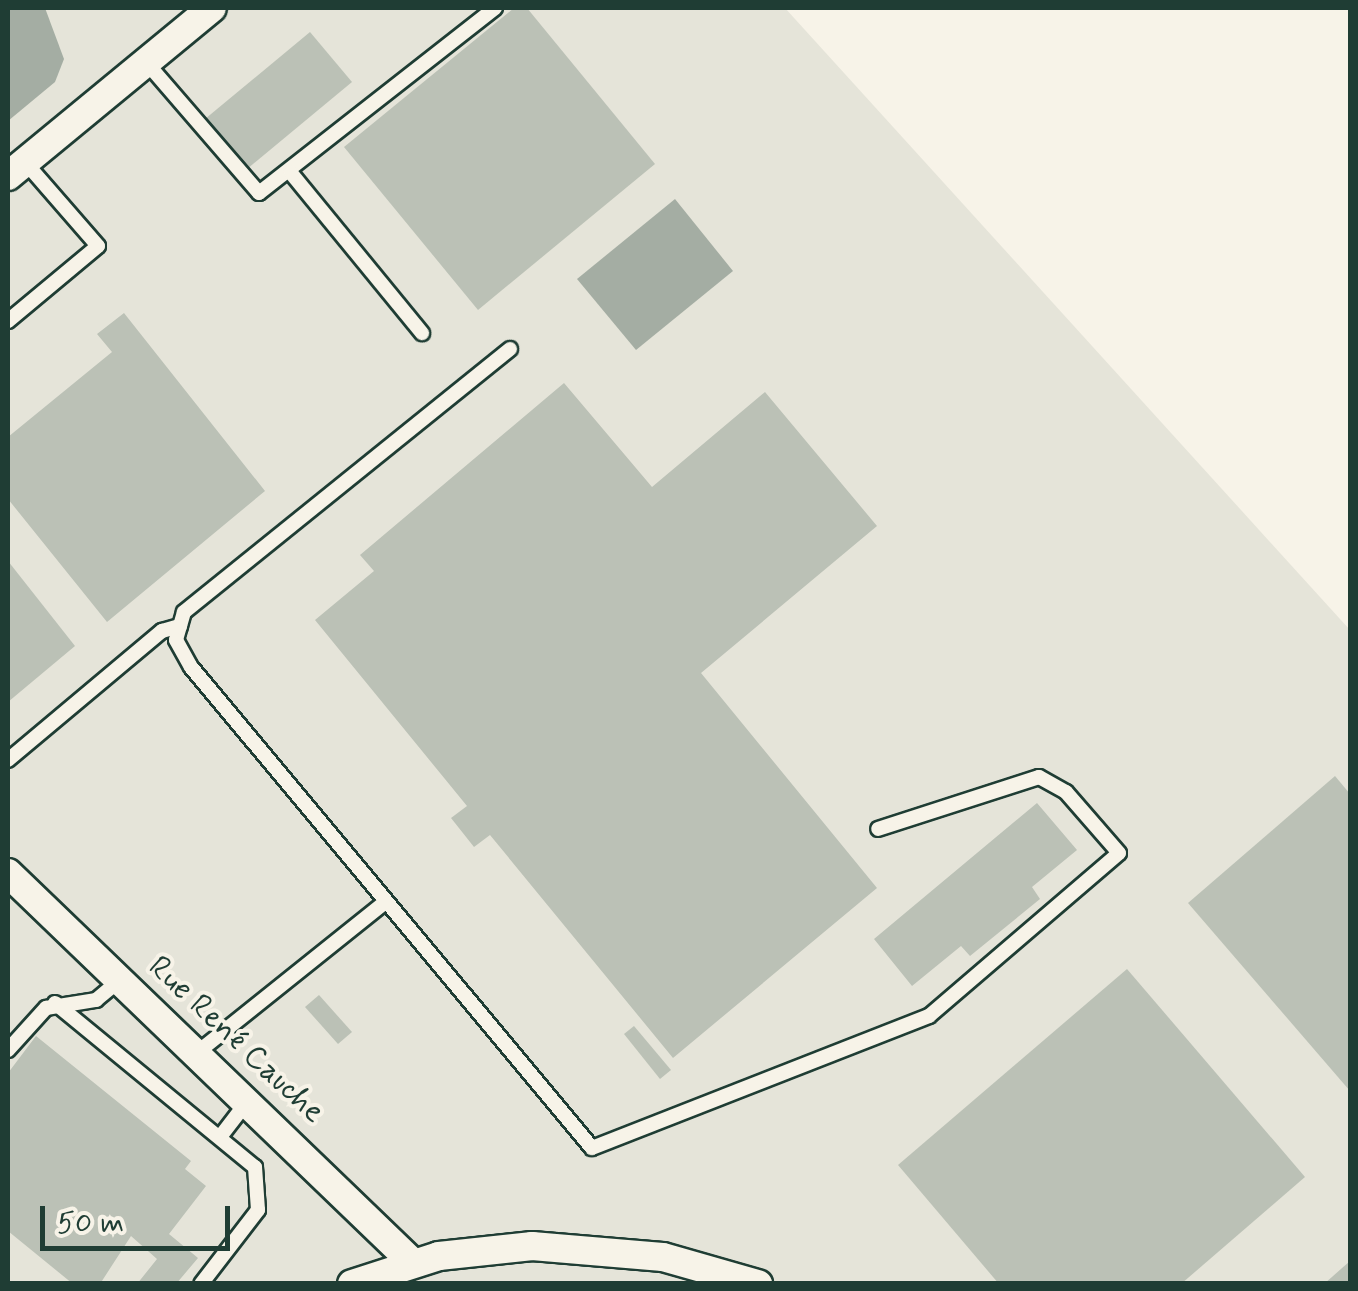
<!DOCTYPE html>
<meta charset="utf-8">
<style>
body{margin:0}
#map{position:relative;width:1358px;height:1291px;overflow:hidden;background:#f7f3e8;font-family:Mynerve,sans-serif}
div>[style]{position:absolute}
.built>*{inset:0;background:#e5e4d9}
.water>*{inset:0;background:#a4ada3}
.building>*{inset:0;background:#bbc1b6}
.roads{filter:drop-shadow(2px 0 #1f3d34) drop-shadow(-2px 0 #1f3d34) drop-shadow(0 2px #1f3d34) drop-shadow(0 -2px #1f3d34)}
.lane>*{height:14px;margin:-7px;padding:0 7px;transform-origin:7px;border-radius:7px;background:#f7f3e8}
.street>*{height:28px;margin:-14px;padding:0 14px;transform-origin:14px;border-radius:14px;background:#f7f3e8}
span{translate:-50% -50%;white-space:nowrap;text-align:center;line-height:1.15;-webkit-text-stroke:8px #f7f3e8;paint-order:stroke}
.street-label{font-size:32px;color:#1f3d34}
.frame{position:absolute;inset:0;border:10px solid #1f3d34;pointer-events:none}
.scale{position:absolute;left:40px;top:1206px;width:190px;height:45px;box-sizing:border-box;border:5px solid #1f3d34;border-top:0;padding-left:12px;font-size:30px;line-height:35px;white-space:nowrap;color:#1f3d34;-webkit-text-stroke:8px #f7f3e8;paint-order:stroke}
</style>
<div id="map">
<div class="built">
<i style="clip-path:polygon(8px 8px,785px 8px,1350px 630px,1350px 1283px,8px 1284px)"></i>
</div>
<div class="water">
<i style="clip-path:polygon(8px 8px,45px 8px,64px 59px,55px 82px,8px 121px)"></i>
<i style="clip-path:polygon(675px 199px,733px 271px,636px 350px,577px 279px)"></i>
</div>
<div class="building">
<i style="clip-path:polygon(514px 8px,527px 8px,655px 164px,478px 310px,344px 147px)"></i>
<i style="clip-path:polygon(310px 32px,352px 82px,247px 169px,205px 119px)"></i>
<i style="clip-path:polygon(124px 313px,265px 491px,107px 622px,8px 499px,8px 437px,112px 352px,97px 334px)"></i>
<i style="clip-path:polygon(564px 383px,652px 487px,765px 392px,877px 526px,701px 673px,877px 888px,673px 1058px,490px 835px,474px 847px,451px 818px,467px 806px,315px 620px,374px 571px,360px 555px)"></i>
<i style="clip-path:polygon(8px 561px,75px 646px,8px 702px)"></i>
<i style="clip-path:polygon(1335px 776px,1350px 794px,1350px 1091px,1188px 903px)"></i>
<i style="clip-path:polygon(1037px 803px,1077px 850px,1032px 887px,1040px 899px,970px 956px,961px 946px,912px 986px,874px 939px)"></i>
<i style="clip-path:polygon(1127px 969px,1305px 1177px,1181px 1284px,999px 1284px,898px 1165px)"></i>
<i style="clip-path:polygon(319px 995px,352px 1032px,338px 1044px,305px 1007px)"></i>
<i style="clip-path:polygon(634px 1026px,671px 1070px,660px 1079px,624px 1034px)"></i>
<i style="clip-path:polygon(36px 1036px,191px 1161px,185px 1169px,206px 1186px,169px 1234px,198px 1258px,176px 1284px,137px 1284px,157px 1259px,131px 1236px,100px 1284px,73px 1284px,8px 1231px,8px 1073px)"></i>
<i style="clip-path:polygon(1350px 1261px,1350px 1284px,1324px 1284px)"></i>
</div>
<div class="roads">
<div class="lane">
<i style="left:146px;top:62px;width:173px;rotate:49.2deg"></i>
<i style="left:259px;top:193px;width:300px;rotate:-38.1deg"></i>
<i style="left:291px;top:173px;width:207px;rotate:50.7deg"></i>
<i style="left:8px;top:321px;width:117px;rotate:-39.8deg"></i>
<i style="left:98px;top:246px;width:111px;rotate:-131deg"></i>
<i style="left:510px;top:349px;width:419px;rotate:141.1deg"></i>
<i style="left:184px;top:612px;width:29px;rotate:106deg"></i>
<i style="left:176px;top:640px;width:31px;rotate:61deg"></i>
<i style="left:191px;top:667px;width:626px;rotate:50.18deg"></i>
<i style="left:592px;top:1148px;width:362px;rotate:-21.4deg"></i>
<i style="left:929px;top:1016px;width:250px;rotate:-40.6deg"></i>
<i style="left:1119px;top:853px;width:81px;rotate:-131deg"></i>
<i style="left:1066px;top:792px;width:31px;rotate:-151deg"></i>
<i style="left:1039px;top:777px;width:169px;rotate:162.1deg"></i>
<i style="left:8px;top:760px;width:201px;rotate:-40deg"></i>
<i style="left:162px;top:631px;width:19px;rotate:-16deg"></i>
<i style="left:55px;top:1003px;width:259px;rotate:39.4deg"></i>
<i style="left:255px;top:1167px;width:43px;rotate:86deg"></i>
<i style="left:258px;top:1210px;width:93px;rotate:127.6deg"></i>
<i style="left:8px;top:1050px;width:57px;rotate:-47.9deg"></i>
<i style="left:46px;top:1008px;width:51px;rotate:-9.1deg"></i>
<i style="left:96px;top:1000px;width:31px;rotate:-40deg"></i>
<i style="left:198px;top:1052px;width:240px;rotate:-38.7deg"></i>
<i style="left:220px;top:1137px;width:44px;rotate:-52.4deg"></i>
</div>
<div class="street">
<i style="left:8px;top:176px;width:264px;rotate:-39.5deg"></i>
<i style="left:8px;top:873px;width:561px;rotate:43.92deg"></i>
<i style="left:352px;top:1284px;width:91px;rotate:-17.8deg"></i>
<i style="left:439px;top:1256px;width:94px;rotate:-6.1deg"></i>
<i style="left:532px;top:1246px;width:131px;rotate:4.8deg"></i>
<i style="left:663px;top:1257px;width:99px;rotate:15.9deg"></i>
</div>
</div>
<div class="street-label">
<span style="left:236px;top:1040px;rotate:43deg">Rue René Cauche</span>
</div>
<div class="frame"></div>
<div class="scale">50 m</div>
</div>
